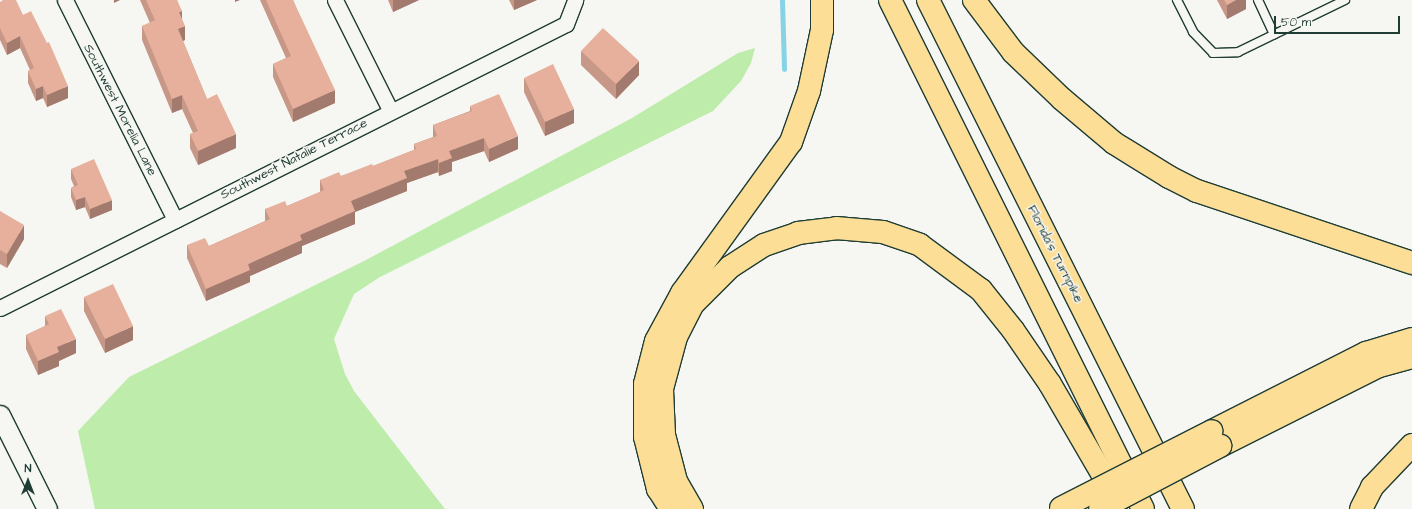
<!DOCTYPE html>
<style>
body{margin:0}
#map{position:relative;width:1412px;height:509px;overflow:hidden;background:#f6f6f2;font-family:"Architects Daughter",sans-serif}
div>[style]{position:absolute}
.green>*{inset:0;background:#beedab}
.stream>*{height:5px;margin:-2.5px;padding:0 2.5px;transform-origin:2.5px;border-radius:2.5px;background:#86d2e6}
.roads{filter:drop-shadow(1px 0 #1f3d34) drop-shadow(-1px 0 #1f3d34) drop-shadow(0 1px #1f3d34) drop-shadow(0 -1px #1f3d34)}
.service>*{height:8px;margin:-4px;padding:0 4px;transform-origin:4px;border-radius:4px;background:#f6f6f2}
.minor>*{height:15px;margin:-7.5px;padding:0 7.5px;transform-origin:7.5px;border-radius:7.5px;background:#f6f6f2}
.tertiary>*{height:19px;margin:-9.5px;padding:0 9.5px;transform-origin:9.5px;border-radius:9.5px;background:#f6f6f2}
.motorway>*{height:22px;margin:-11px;padding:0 11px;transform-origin:11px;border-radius:11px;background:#fdde96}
.bridges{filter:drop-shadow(1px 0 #1f3d34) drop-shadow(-1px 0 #1f3d34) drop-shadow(0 1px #1f3d34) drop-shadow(0 -1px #1f3d34)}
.motorway-bridge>*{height:22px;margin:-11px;padding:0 11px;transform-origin:11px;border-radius:11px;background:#fdde96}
.wall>*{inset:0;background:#c79787}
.shaded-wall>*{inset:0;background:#a27b6e}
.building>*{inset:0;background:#e7b09d}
span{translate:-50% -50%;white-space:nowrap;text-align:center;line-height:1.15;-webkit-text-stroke:3px #f6f6f2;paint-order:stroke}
.street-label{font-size:13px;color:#1f3d34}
.north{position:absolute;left:8px;top:461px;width:40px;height:40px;-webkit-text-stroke:3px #f6f6f2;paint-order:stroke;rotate:0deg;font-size:11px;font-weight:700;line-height:16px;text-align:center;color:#1f3d34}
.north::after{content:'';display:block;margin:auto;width:14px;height:18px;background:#1f3d34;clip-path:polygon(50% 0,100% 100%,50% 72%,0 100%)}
.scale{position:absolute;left:1274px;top:16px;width:126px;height:18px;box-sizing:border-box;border:2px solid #1f3d34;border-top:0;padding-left:5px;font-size:12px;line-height:14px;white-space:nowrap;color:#1f3d34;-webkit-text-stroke:3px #f6f6f2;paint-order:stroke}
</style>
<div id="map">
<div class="green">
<i style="clip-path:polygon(755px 48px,751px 63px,741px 81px,713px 111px,380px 277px,354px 294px,334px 339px,345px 374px,354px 391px,445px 509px,95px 509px,78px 431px,129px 377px,364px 261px,632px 118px,738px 53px)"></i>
</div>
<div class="stream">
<i style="left:782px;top:0;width:69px;rotate:88.3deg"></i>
</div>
<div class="roads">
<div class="service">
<i style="left:1177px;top:0;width:36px;rotate:63deg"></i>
<i style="left:1193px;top:32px;width:29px;rotate:46deg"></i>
<i style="left:1213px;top:53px;width:25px;rotate:-2deg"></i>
<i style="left:1238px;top:52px;width:119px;rotate:-25.9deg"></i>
<i style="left:1258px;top:0;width:38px;rotate:65deg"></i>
</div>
<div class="minor">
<i style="left:65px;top:0;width:246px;rotate:63.4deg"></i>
<i style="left:335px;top:0;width:123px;rotate:63.4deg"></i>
<i style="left:0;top:308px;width:633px;rotate:-26.65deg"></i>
<i style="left:566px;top:24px;width:26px;rotate:-69deg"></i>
</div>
<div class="tertiary">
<i style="left:0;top:415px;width:105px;rotate:63.4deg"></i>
</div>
<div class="motorway">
<i style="left:890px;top:0;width:568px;rotate:63.57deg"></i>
<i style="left:928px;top:0;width:569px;rotate:63.39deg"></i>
<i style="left:974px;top:0;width:65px;rotate:53.1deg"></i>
<i style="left:1013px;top:52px;width:68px;rotate:43.8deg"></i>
<i style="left:1062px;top:99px;width:68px;rotate:40.2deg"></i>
<i style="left:1114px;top:143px;width:65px;rotate:31.7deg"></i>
<i style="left:1169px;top:177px;width:31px;rotate:27deg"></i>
<i style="left:1197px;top:191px;width:227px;rotate:18.5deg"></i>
<i style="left:1212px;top:431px;width:173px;rotate:-26.9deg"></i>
<i style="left:1366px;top:353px;width:48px;rotate:-16.9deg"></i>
<i style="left:1220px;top:446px;width:178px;rotate:-26.7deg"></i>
<i style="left:1379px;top:366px;width:34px;rotate:-15deg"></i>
<i style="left:671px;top:509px;width:24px;rotate:-123deg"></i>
<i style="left:658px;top:489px;width:54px;rotate:-104deg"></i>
<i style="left:645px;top:437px;width:53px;rotate:-90deg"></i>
<i style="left:645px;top:384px;width:44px;rotate:-75.7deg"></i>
<i style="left:656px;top:341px;width:55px;rotate:-61.6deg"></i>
<i style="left:682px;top:293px;width:186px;rotate:-54.2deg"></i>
<i style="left:791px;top:142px;width:54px;rotate:-70.6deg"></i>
<i style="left:809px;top:91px;width:62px;rotate:-78deg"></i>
<i style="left:822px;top:30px;width:30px;rotate:-90deg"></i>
<i style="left:692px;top:509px;width:32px;rotate:-120deg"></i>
<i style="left:676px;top:481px;width:48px;rotate:-104.6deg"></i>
<i style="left:664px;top:435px;width:46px;rotate:-92.5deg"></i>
<i style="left:662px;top:389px;width:54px;rotate:-74.9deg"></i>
<i style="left:676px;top:337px;width:37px;rotate:-63deg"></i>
<i style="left:693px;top:304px;width:52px;rotate:-45deg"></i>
<i style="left:730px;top:267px;width:40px;rotate:-32.9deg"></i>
<i style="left:764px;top:245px;width:36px;rotate:-19deg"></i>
<i style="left:798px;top:233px;width:38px;rotate:-7deg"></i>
<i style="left:836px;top:228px;width:47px;rotate:4.9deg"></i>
<i style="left:883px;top:232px;width:39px;rotate:19deg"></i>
<i style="left:920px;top:245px;width:76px;rotate:36.4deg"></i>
<i style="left:981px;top:290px;width:51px;rotate:51.3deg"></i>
<i style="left:1013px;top:330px;width:65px;rotate:55.6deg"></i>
<i style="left:1050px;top:384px;width:135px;rotate:59.8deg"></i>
<i style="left:1361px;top:509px;width:25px;rotate:-63deg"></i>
<i style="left:1372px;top:487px;width:58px;rotate:-46.4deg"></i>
</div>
</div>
<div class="bridges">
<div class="motorway-bridge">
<i style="left:1061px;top:508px;width:169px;rotate:-27deg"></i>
<i style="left:1100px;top:509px;width:136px;rotate:-27.7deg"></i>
</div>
</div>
<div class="wall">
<i style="clip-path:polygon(140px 0,177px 0,182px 19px,185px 40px,183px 41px,207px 99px,236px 148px,198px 165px,190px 148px,190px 134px,193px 133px,182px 109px,172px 113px,142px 40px,142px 26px,150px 23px)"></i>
<i style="clip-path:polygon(260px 0,293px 0,335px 103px,293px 122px,273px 77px,273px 64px,286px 58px)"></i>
<i style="clip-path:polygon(388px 0,419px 0,393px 12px)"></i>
<i style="clip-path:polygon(509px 0,537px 0,514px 10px)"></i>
<i style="clip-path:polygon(1217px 0,1246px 0,1246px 9px,1227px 19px)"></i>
<i style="clip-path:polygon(0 2px,23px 15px,68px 98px,47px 107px,43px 98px,36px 101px,28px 83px,28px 71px,30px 70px,20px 48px,7px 55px,0 40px)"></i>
<i style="clip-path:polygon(581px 51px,639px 75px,616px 99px,581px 65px)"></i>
<i style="clip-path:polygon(524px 78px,574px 123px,545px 136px,524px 92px)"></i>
<i style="clip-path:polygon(470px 106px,518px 149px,489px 162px,484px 151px,452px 162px,452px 171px,439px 176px,438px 172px,407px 183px,407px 191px,355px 212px,355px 224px,302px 246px,302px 253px,250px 276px,250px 282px,206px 301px,187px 258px,187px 245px,209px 246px,265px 221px,265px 209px,287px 206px,320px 192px,320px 180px,341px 176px,373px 166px,414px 150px,414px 144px,433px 137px,433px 125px,470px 111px)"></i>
<i style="clip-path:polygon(71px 169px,112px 210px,90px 219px,85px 207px,76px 210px,71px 197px,71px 188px,74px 186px,71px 179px)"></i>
<i style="clip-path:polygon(0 211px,24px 239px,7px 268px,0 264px)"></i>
<i style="clip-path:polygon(84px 297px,133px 340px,105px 353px,84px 311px)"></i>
<i style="clip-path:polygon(45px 316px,76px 353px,59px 361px,59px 366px,38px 375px,26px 349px,26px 335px,45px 326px)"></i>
</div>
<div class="shaded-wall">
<i style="clip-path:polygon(114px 0,120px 0,114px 3px)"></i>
<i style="clip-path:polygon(235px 0,240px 0,235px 2px)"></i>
<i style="clip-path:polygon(393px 0,419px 0,393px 12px)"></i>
<i style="clip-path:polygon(514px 0,537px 0,514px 10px)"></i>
<i style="clip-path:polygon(1236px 0,1246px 0,1246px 9px,1227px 19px,1227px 5px)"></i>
<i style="clip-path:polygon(182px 11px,182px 25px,179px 12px)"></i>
<i style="clip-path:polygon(185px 26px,185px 40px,178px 43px,178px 29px)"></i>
<i style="clip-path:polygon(20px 36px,20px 48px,7px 55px,7px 43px)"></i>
<i style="clip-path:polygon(639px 61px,639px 75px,616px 99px,616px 84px)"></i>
<i style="clip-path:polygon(43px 86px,43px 98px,36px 101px,36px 89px)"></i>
<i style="clip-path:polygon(68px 86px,68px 98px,47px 107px,47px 95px)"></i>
<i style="clip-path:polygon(335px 90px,335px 103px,293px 122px,293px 109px)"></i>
<i style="clip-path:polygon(182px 95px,182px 109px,172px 113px,172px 99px)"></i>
<i style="clip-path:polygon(574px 109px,574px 123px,545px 136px,545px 122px)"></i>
<i style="clip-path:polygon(236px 134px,236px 148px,198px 165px,198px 151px)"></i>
<i style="clip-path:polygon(518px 136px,518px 149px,489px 162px,489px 149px)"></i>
<i style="clip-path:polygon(484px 138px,484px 151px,452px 162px,452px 171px,439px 176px,439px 163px,449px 151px)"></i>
<i style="clip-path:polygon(438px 159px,438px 172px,407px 183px,407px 191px,355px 212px,355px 224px,302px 246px,302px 253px,250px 276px,250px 282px,206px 301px,206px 289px,300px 235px,351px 201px,404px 171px)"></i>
<i style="clip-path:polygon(85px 197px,85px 207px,76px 210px,76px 200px)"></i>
<i style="clip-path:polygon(112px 200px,112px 210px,90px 219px,90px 209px)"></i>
<i style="clip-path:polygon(24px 225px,24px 239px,7px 268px,7px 254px)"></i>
<i style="clip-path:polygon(133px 326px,133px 340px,105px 353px,105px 339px)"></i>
<i style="clip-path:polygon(76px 339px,76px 353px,59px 361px,59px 366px,38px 375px,38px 361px,57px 347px)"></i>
</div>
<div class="building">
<i style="clip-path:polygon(3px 0,16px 0,23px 15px,31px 11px,47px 43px,49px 42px,68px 86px,47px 95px,43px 86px,36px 89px,28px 71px,34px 68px,20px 36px,7px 43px,0 28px,0 2px)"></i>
<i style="clip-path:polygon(146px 0,177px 0,182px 11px,179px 12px,185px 26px,178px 29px,207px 99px,217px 94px,236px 134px,198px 151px,190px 134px,198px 131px,182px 95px,172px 99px,142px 26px,155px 20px)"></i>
<i style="clip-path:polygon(266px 0,293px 0,335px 90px,293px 109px,273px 64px,291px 56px)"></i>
<i style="clip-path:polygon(1224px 0,1236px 0,1227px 5px)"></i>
<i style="clip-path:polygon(603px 28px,639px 61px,616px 84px,581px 51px)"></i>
<i style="clip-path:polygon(553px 64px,574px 109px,545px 122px,524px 78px)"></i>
<i style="clip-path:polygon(499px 94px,518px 136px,489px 149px,484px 138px,449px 151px,452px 158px,439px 163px,438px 159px,404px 171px,407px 178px,351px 201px,355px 211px,300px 235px,302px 240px,248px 264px,250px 270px,206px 289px,187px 245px,205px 238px,209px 246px,270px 219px,265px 209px,285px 201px,287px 206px,324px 190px,320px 180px,339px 172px,341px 176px,372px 164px,373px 166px,416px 149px,414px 144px,437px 136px,433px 125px,472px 111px,470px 106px)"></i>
<i style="clip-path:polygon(94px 159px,112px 200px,90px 209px,85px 197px,76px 200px,71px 188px,78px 185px,71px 169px)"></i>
<i style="clip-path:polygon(0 211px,24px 225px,7px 254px,0 250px)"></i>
<i style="clip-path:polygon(113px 284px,133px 326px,105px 339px,84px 297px)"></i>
<i style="clip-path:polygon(61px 309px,76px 339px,57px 347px,59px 352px,38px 361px,26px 335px,49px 324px,45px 316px)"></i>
</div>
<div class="street-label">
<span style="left:120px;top:110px;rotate:63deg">Southwest Morelia Lane</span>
<span style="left:294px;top:159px;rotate:-27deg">Southwest Natalie Terrace</span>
<span style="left:1055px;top:254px;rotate:63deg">Florida's Turnpike</span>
</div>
<div class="north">N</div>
<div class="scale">50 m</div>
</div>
